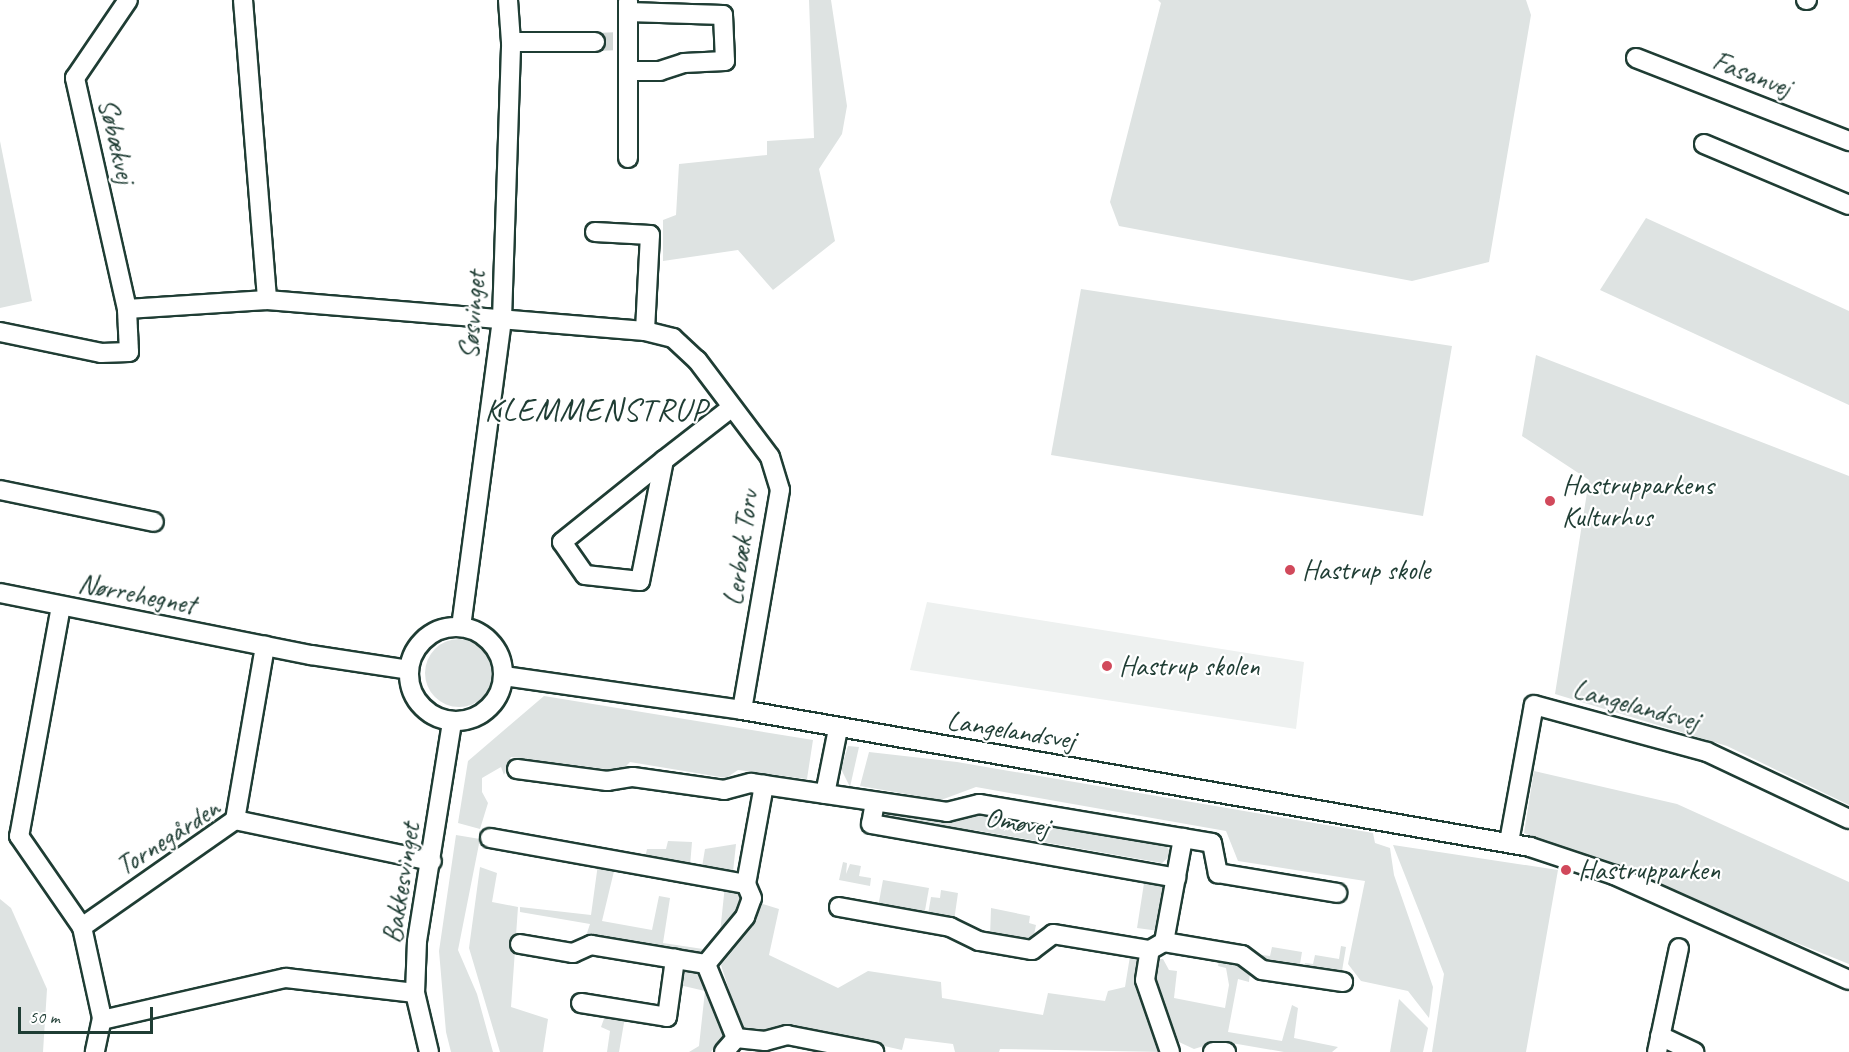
<!DOCTYPE html>
<meta charset="utf-8">
<style>
body{margin:0}
#map{position:relative;width:1849px;height:1052px;overflow:hidden;background:#fff;font-family:Caveat,sans-serif}
div>[style]{position:absolute}
.built>*{inset:0;background:#eef1f0}
.green>*{inset:0;background:#dee3e2}
.round{border-radius:50%}
.minor-tunnel>*{height:18px;margin-top:-9px;transform-origin:0;background:repeating-linear-gradient(90deg,#d2d8d6 0 18px,transparent 0 27px)}
.roads{filter:drop-shadow(2px 0 #1f3d34) drop-shadow(-2px 0 #1f3d34) drop-shadow(0 2px #1f3d34) drop-shadow(0 -2px #1f3d34)}
.minor>*{height:18px;margin:-9px;padding:0 9px;transform-origin:9px;border-radius:9px;background:#fff}
.minor>.ring{margin:-9px;padding:0;box-sizing:content-box;background:none;border:18px solid #fff;border-radius:50%}
.dots>*{width:16px;height:16px;translate:-50% -50%;box-sizing:border-box;border:3px solid #fff;border-radius:50%}
span{translate:-50% -50%;white-space:nowrap;text-align:center;line-height:1.15;-webkit-text-stroke:4.5px #fff;paint-order:stroke}
.street-label{font-size:28px;color:#1f3d34}
.poi-label{font-size:28px;color:#1f3d34}
.left{translate:0 -50%;text-align:left}
.quarter-label{font-size:32px;color:#1f3d34;letter-spacing:1.5px}
.scale{position:absolute;left:18px;top:1007px;width:135px;height:27px;box-sizing:border-box;border:3px solid #1f3d34;border-top:0;padding-left:8px;font-size:18px;line-height:21px;white-space:nowrap;color:#1f3d34;-webkit-text-stroke:4px #fff;paint-order:stroke}
</style>
<div id="map">
<div class="built">
<i style="clip-path:polygon(927px 602px,1304px 662px,1296px 729px,910px 670px)"></i>
</div>
<div class="green">
<i style="clip-path:polygon(809px 0,831px 0,847px 106px,842px 134px,819px 169px,835px 241px,773px 290px,738px 250px,663px 261px,663px 220px,676px 215px,679px 164px,767px 155px,767px 141px,814px 138px)"></i>
<i style="clip-path:polygon(1158px 0,1526px 0,1531px 15px,1489px 262px,1412px 281px,1119px 226px,1110px 202px,1161px 3px)"></i>
<i style="clip-path:polygon(0 141px,32px 301px,0 308px)"></i>
<i style="clip-path:polygon(1646px 218px,1849px 311px,1849px 405px,1600px 290px)"></i>
<i style="clip-path:polygon(1081px 289px,1452px 346px,1423px 516px,1051px 455px)"></i>
<i style="clip-path:polygon(1536px 355px,1849px 476px,1849px 805px,1727px 746px,1555px 694px,1589px 480px,1522px 436px)"></i>
<i class="round" style="left:425px;top:639px;width:68px;height:68px"></i>
<i style="clip-path:polygon(544px 696px,813px 740px,807px 779px,738px 770px,726px 778px,630px 762px,621px 771px,511px 757px,504px 775px,501px 767px,482px 778px,482px 792px,488px 803px,480px 829px,458px 823px,468px 761px)"></i>
<i style="clip-path:polygon(848px 746px,859px 747px,850px 787px,841px 769px)"></i>
<i style="clip-path:polygon(869px 752px,957px 762px,1373px 833px,1375px 843px,1390px 848px,1394px 875px,1433px 987px,1429px 1018px,1408px 991px,1361px 981px,1348px 964px,1365px 881px,1238px 861px,1226px 831px,976px 787px,941px 800px,860px 786px)"></i>
<i style="clip-path:polygon(1534px 771px,1677px 804px,1849px 882px,1849px 964px,1524px 833px)"></i>
<i style="clip-path:polygon(885px 811px,942px 821px,976px 811px,1165px 842px,1171px 855px,1162px 863px,974px 830px,970px 834px,883px 819px)"></i>
<i style="clip-path:polygon(456px 835px,480px 839px,458px 950px,477px 994px,493px 1052px,451px 1052px,446px 1032px,439px 951px)"></i>
<i style="clip-path:polygon(668px 841px,692px 842px,690px 866px,645px 858px,647px 849px,666px 849px)"></i>
<i style="clip-path:polygon(736px 844px,733px 872px,702px 867px,705px 849px)"></i>
<i style="clip-path:polygon(1393px 845px,1558px 870px,1526px 1052px,1432px 1052px,1444px 974px)"></i>
<i style="clip-path:polygon(843px 862px,847px 863px,846px 874px,850px 864px,861px 866px,859px 876px,871px 878px,870px 886px,839px 880px)"></i>
<i style="clip-path:polygon(598px 864px,615px 867px,602px 921px,652px 930px,659px 896px,670px 898px,663px 943px,703px 949px,700px 953px,585px 939px,590px 924px,520px 912px,520px 907px,591px 915px)"></i>
<i style="clip-path:polygon(480px 867px,497px 873px,492px 902px,518px 907px,511px 1007px,548px 1019px,543px 1052px,500px 1052px,469px 948px)"></i>
<i style="clip-path:polygon(1145px 877px,1165px 885px,1159px 931px,1137px 928px)"></i>
<i style="clip-path:polygon(883px 880px,929px 888px,924px 916px,878px 907px)"></i>
<i style="clip-path:polygon(725px 885px,743px 889px,746px 898px,720px 933px)"></i>
<i style="clip-path:polygon(941px 890px,958px 893px,954px 921px,928px 914px,931px 897px,940px 898px)"></i>
<i style="clip-path:polygon(0 899px,11px 908px,47px 989px,43px 1052px,0 1052px)"></i>
<i style="clip-path:polygon(760px 903px,779px 909px,769px 955px,838px 988px,868px 971px,941px 982px,942px 998px,1043px 1015px,1048px 993px,1105px 1001px,1108px 991px,1125px 987px,1131px 950px,1151px 952px,1164px 1052px,1000px 1049px,999px 1052px,955px 1052px,953px 1044px,905px 1038px,902px 1050px,785px 1024px,764px 1032px,741px 1027px,721px 965px,753px 926px)"></i>
<i style="clip-path:polygon(991px 908px,1030px 916px,1029px 923px,1036px 925px,1033px 940px,1029px 943px,990px 936px)"></i>
<i style="clip-path:polygon(1341px 946px,1346px 947px,1341px 977px,1303px 970px,1305px 963px,1313px 964px,1315px 955px,1339px 959px)"></i>
<i style="clip-path:polygon(1272px 947px,1302px 952px,1299px 970px,1263px 963px,1262px 955px,1270px 956px)"></i>
<i style="clip-path:polygon(1220px 957px,1241px 960px,1250px 972px,1249px 982px,1238px 979px,1228px 1032px,1282px 1041px,1292px 1005px,1298px 1008px,1294px 1038px,1338px 1047px,1332px 1052px,1284px 1052px,1220px 1041px,1194px 1049px,1179px 1042px,1156px 981px,1159px 959px,1163px 959px,1169px 970px,1177px 971px,1174px 998px,1225px 1008px,1229px 985px,1226px 968px,1218px 966px)"></i>
<i style="clip-path:polygon(679px 964px,701px 970px,725px 1033px,711px 1052px,689px 1052px,699px 1046px,705px 991px,675px 984px)"></i>
<i style="clip-path:polygon(1399px 999px,1428px 1028px,1423px 1052px,1390px 1052px)"></i>
<i style="clip-path:polygon(605px 1016px,625px 1017px,619px 1052px,607px 1052px,610px 1031px,601px 1027px)"></i>
</div>
<div class="minor-tunnel">
<i style="left:595px;top:42px;width:33px;rotate:-2deg"></i>
</div>
<div class="roads">
<div class="minor">
<i style="left:243px;top:0;width:301px;rotate:85.4deg"></i>
<i style="left:1806px;top:0;width:1px"></i>
<i style="left:628px;top:12px;width:95px;rotate:1.8deg"></i>
<i style="left:723px;top:15px;width:46px;rotate:87.5deg"></i>
<i style="left:725px;top:61px;width:41px;rotate:177.2deg"></i>
<i style="left:684px;top:63px;width:25px;rotate:162deg"></i>
<i style="left:660px;top:71px;width:31px;rotate:180deg"></i>
<i style="left:511px;top:42px;width:84px"></i>
<i style="left:1636px;top:58px;width:229px;rotate:21.3deg"></i>
<i style="left:1704px;top:144px;width:157px;rotate:22.8deg"></i>
<i style="left:628px;top:158px;width:157px;rotate:-90deg"></i>
<i style="left:595px;top:232px;width:55px;rotate:3.1deg"></i>
<i style="left:650px;top:235px;width:96px;rotate:93deg"></i>
<i style="left:127px;top:309px;width:237px;rotate:-102.7deg"></i>
<i style="left:75px;top:78px;width:94px;rotate:-55.8deg"></i>
<i style="left:0;top:332px;width:103px;rotate:11.7deg"></i>
<i style="left:101px;top:353px;width:28px;rotate:-2deg"></i>
<i style="left:129px;top:352px;width:43px;rotate:-92.7deg"></i>
<i style="left:127px;top:309px;width:140px;rotate:-3.7deg"></i>
<i style="left:267px;top:300px;width:379px;rotate:4.7deg"></i>
<i style="left:645px;top:331px;width:29px;rotate:14deg"></i>
<i style="left:673px;top:338px;width:33px;rotate:43deg"></i>
<i style="left:697px;top:360px;width:121px;rotate:53deg"></i>
<i style="left:770px;top:457px;width:34px;rotate:73deg"></i>
<i style="left:780px;top:490px;width:223px;rotate:99.8deg"></i>
<i style="left:664px;top:460px;width:123px;rotate:101.2deg"></i>
<i style="left:640px;top:581px;width:55px;rotate:-173.8deg"></i>
<i style="left:585px;top:575px;width:40px;rotate:-124.9deg"></i>
<i style="left:562px;top:542px;width:131px;rotate:-38.8deg"></i>
<i style="left:664px;top:460px;width:85px;rotate:-37.8deg"></i>
<i style="left:0;top:490px;width:157px;rotate:11.7deg"></i>
<i style="left:0;top:593px;width:317px;rotate:11.3deg"></i>
<i style="left:311px;top:655px;width:99px;rotate:8.7deg"></i>
<i style="left:61px;top:606px;width:234px;rotate:100.3deg"></i>
<i style="left:19px;top:836px;width:111px;rotate:55.3deg"></i>
<i style="left:82px;top:927px;width:93px;rotate:77.6deg"></i>
<i style="left:102px;top:1018px;width:35px;rotate:102deg"></i>
<i class="ring" style="left:409px;top:627px;width:76px;height:76px"></i>
<i style="left:461px;top:627px;width:311px;rotate:-82.4deg"></i>
<i style="left:502px;top:319px;width:277px;rotate:-88.1deg"></i>
<i style="left:511px;top:42px;width:42px;rotate:-94.1deg"></i>
<i style="left:504px;top:676px;width:240px;rotate:8.1deg"></i>
<i style="left:742px;top:710px;width:800px;rotate:9.86deg"></i>
<i style="left:1530px;top:847px;width:89px;rotate:18.4deg"></i>
<i style="left:1614px;top:875px;width:257px;rotate:24.1deg"></i>
<i style="left:517px;top:769px;width:91px;rotate:7.6deg"></i>
<i style="left:607px;top:781px;width:26px;rotate:-9deg"></i>
<i style="left:633px;top:777px;width:92px;rotate:8.1deg"></i>
<i style="left:724px;top:790px;width:28px;rotate:-15deg"></i>
<i style="left:751px;top:783px;width:198px;rotate:8.4deg"></i>
<i style="left:947px;top:812px;width:33px;rotate:-14deg"></i>
<i style="left:979px;top:804px;width:236px;rotate:9.5deg"></i>
<i style="left:1212px;top:843px;width:31px;rotate:79deg"></i>
<i style="left:1218px;top:873px;width:121px;rotate:9.5deg"></i>
<i style="left:825px;top:794px;width:66px;rotate:-78.7deg"></i>
<i style="left:875px;top:802px;width:22px;rotate:100deg"></i>
<i style="left:871px;top:824px;width:310px;rotate:10deg"></i>
<i style="left:235px;top:820px;width:177px;rotate:-80.2deg"></i>
<i style="left:490px;top:838px;width:260px;rotate:10.2deg"></i>
<i style="left:1509px;top:842px;width:139px;rotate:-79.7deg"></i>
<i style="left:1534px;top:705px;width:179px;rotate:15.2deg"></i>
<i style="left:1707px;top:752px;width:157px;rotate:25.3deg"></i>
<i style="left:839px;top:907px;width:113px;rotate:10.2deg"></i>
<i style="left:950px;top:927px;width:32px;rotate:26deg"></i>
<i style="left:979px;top:941px;width:54px;rotate:9.6deg"></i>
<i style="left:1032px;top:950px;width:26px;rotate:-37deg"></i>
<i style="left:1053px;top:934px;width:98px;rotate:9.4deg"></i>
<i style="left:82px;top:927px;width:187px;rotate:-35deg"></i>
<i style="left:235px;top:820px;width:201px;rotate:11.8deg"></i>
<i style="left:1164px;top:942px;width:106px;rotate:-79.6deg"></i>
<i style="left:520px;top:944px;width:54px;rotate:9.6deg"></i>
<i style="left:573px;top:953px;width:20px;rotate:-24deg"></i>
<i style="left:591px;top:945px;width:117px;rotate:9.4deg"></i>
<i style="left:581px;top:1003px;width:87px;rotate:9.2deg"></i>
<i style="left:667px;top:1017px;width:59px;rotate:-82.1deg"></i>
<i style="left:102px;top:1020px;width:189px;rotate:-12.9deg"></i>
<i style="left:286px;top:978px;width:130px;rotate:6.6deg"></i>
<i style="left:1660px;top:1036px;width:38px;rotate:25deg"></i>
<i style="left:736px;top:1038px;width:29px;rotate:6deg"></i>
<i style="left:765px;top:1041px;width:23px;rotate:-15deg"></i>
<i style="left:787px;top:1035px;width:89px;rotate:11.1deg"></i>
<i style="left:429px;top:1052px;width:61px;rotate:-103.3deg"></i>
<i style="left:415px;top:993px;width:52px;rotate:-87.8deg"></i>
<i style="left:417px;top:941px;width:222px;rotate:-80.9deg"></i>
<i style="left:724px;top:1052px;width:18px;rotate:-49deg"></i>
<i style="left:736px;top:1038px;width:80px;rotate:-112.1deg"></i>
<i style="left:706px;top:964px;width:61px;rotate:-50.3deg"></i>
<i style="left:745px;top:917px;width:20px;rotate:-70deg"></i>
<i style="left:752px;top:898px;width:15px;rotate:-113deg"></i>
<i style="left:746px;top:884px;width:101px;rotate:-79.7deg"></i>
<i style="left:1170px;top:1052px;width:76px;rotate:-109.1deg"></i>
<i style="left:1145px;top:980px;width:30px;rotate:-81deg"></i>
<i style="left:1150px;top:950px;width:16px;rotate:-30deg"></i>
<i style="left:1164px;top:942px;width:79px;rotate:9.5deg"></i>
<i style="left:1242px;top:955px;width:25px;rotate:37deg"></i>
<i style="left:1262px;top:970px;width:82px;rotate:8.4deg"></i>
<i style="left:1213px;top:1052px;width:13px"></i>
<i style="left:1657px;top:1052px;width:106px;rotate:-78.1deg"></i>
</div>
</div>
<div class="dots">
<i style="left:1550px;top:501px;background:#d1495b"></i>
<i style="left:1290px;top:570px;background:#d1495b"></i>
<i style="left:1107px;top:666px;background:#d1495b"></i>
<i style="left:1566px;top:870px;background:#d1495b"></i>
</div>
<div class="street-label">
<span style="left:1752px;top:74px;rotate:21deg">Fasanvej</span>
<span style="left:117px;top:141px;rotate:77deg">Søbækvej</span>
<span style="left:472px;top:315px;rotate:-85deg">Søsvinget</span>
<span style="left:741px;top:548px;rotate:-82deg">Lerbæk Torv</span>
<span style="left:137px;top:594px;rotate:11deg">Nørrehegnet</span>
<span style="left:1636px;top:705px;rotate:15deg">Langelandsvej</span>
<span style="left:1011px;top:730px;rotate:9deg">Langelandsvej</span>
<span style="left:1017px;top:822px;rotate:10deg">Omøvej</span>
<span style="left:168px;top:837px;rotate:-33deg">Tornegården</span>
<span style="left:401px;top:883px;rotate:-81deg">Bakkesvinget</span>
</div>
<div class="poi-label">
<span class="left" style="left:1562px;top:501px">Hastrupparkens<br>Kulturhus</span>
<span class="left" style="left:1302px;top:570px">Hastrup skole</span>
<span class="left" style="left:1119px;top:666px">Hastrup skolen</span>
<span class="left" style="left:1578px;top:870px">Hastrupparken</span>
</div>
<div class="quarter-label">
<span style="left:596px;top:410px">KLEMMENSTRUP</span>
</div>
<div class="scale">50 m</div>
</div>
